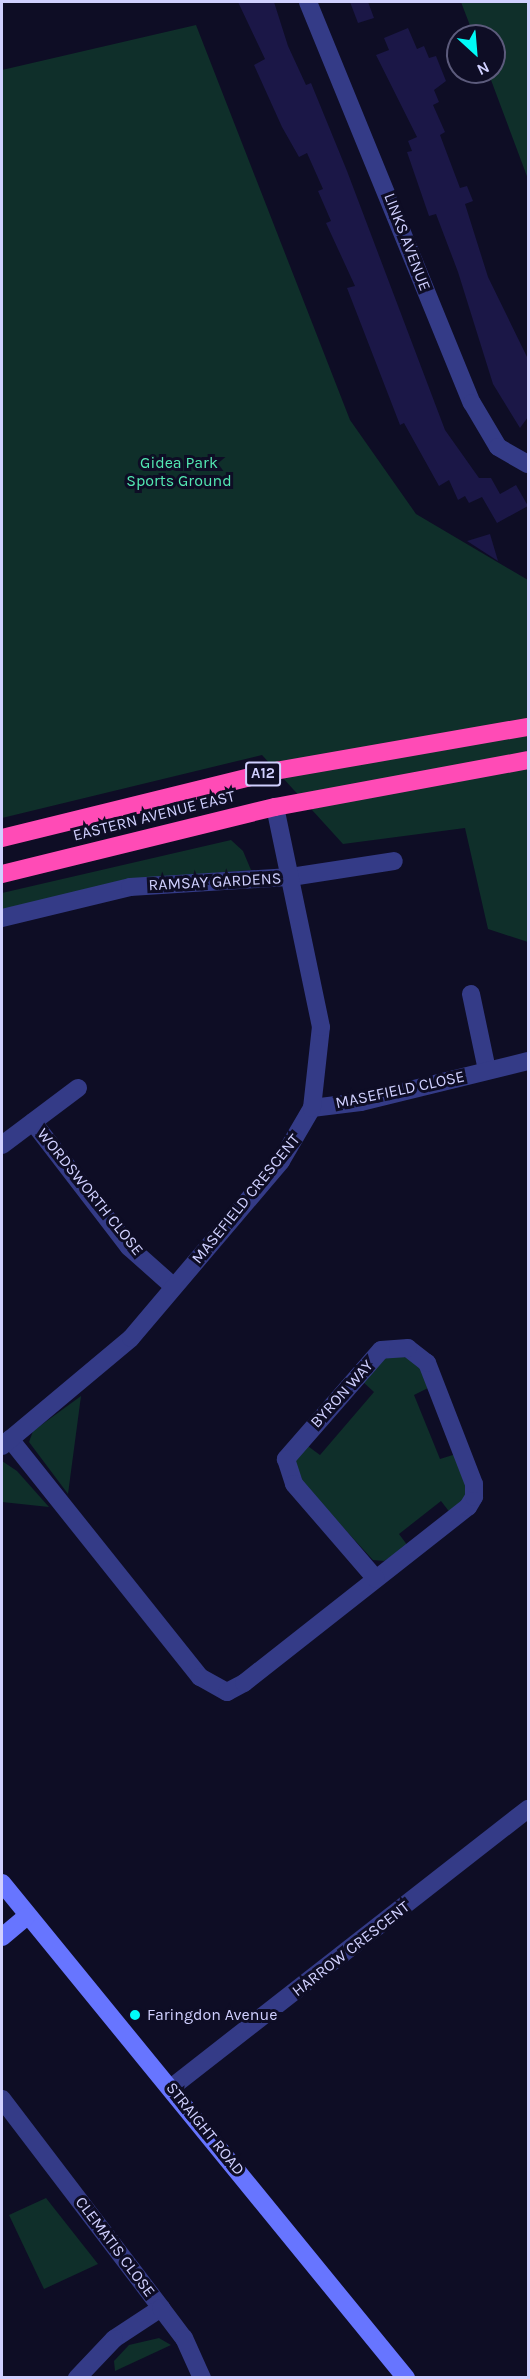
<!DOCTYPE html>
<style>
body{margin:0}
#map{position:relative;width:530px;height:2379px;overflow:hidden;background:#0e0d25;font-family:Karla,sans-serif}
div>[style]{position:absolute}
.green>*{inset:0;background:#0f2f2a}
.building>*{inset:0;background:#1b1747}
.street>*{height:18px;margin:-9px;padding:0 9px;transform-origin:9px;border-radius:9px;background:#343b87}
.secondary>*{height:18px;margin:-9px;padding:0 9px;transform-origin:9px;border-radius:9px;background:#6775ff}
.highway>*{height:18px;margin:-9px;padding:0 9px;transform-origin:9px;border-radius:9px;background:#ff4bb6}
.dots>*{width:16px;height:16px;translate:-50% -50%;box-sizing:border-box;border:3px solid #0e0d25;border-radius:50%}
span{translate:-50% -50%;white-space:nowrap;text-align:center;line-height:1.15;-webkit-text-stroke:6px #0e0d25;paint-order:stroke}
.shield-label span{padding:2px 4px;background:#0e0d25;border:2px solid;border-radius:4px;-webkit-text-stroke-width:0}
.shield-label{font-size:15px;color:#d0d0ff;font-weight:700}
.street-label{font-size:16px;color:#d0d0ff}
.park-label{font-size:16px;color:#53e8b2}
.poi-label{font-size:16px;color:#d0d0ff}
.left{translate:0 -50%;text-align:left}
.frame{position:absolute;inset:0;border:3px solid #d0d0ff;pointer-events:none}
.north{position:absolute;left:446px;top:24px;width:60px;height:60px;box-sizing:border-box;background:#0e0d25;border:2px solid #5c5b7c;border-radius:50%;rotate:154deg;font-size:16px;font-weight:700;line-height:24px;text-align:center;color:#d0d0ff}
.north::after{content:'';display:block;margin:auto;width:21px;height:27px;background:#00fbf7;clip-path:polygon(50% 0,100% 100%,50% 72%,0 100%)}
</style>
<div id="map">
<div class="green">
<i style="clip-path:polygon(461px 2px,528px 2px,528px 179px,488px 72px,494px 72px,494px 36px,474px 36px)"></i>
<i style="clip-path:polygon(196px 25px,350px 420px,416px 514px,528px 580px,528px 942px,488px 929px,465px 828px,343px 844px,262px 755px,2px 818px,2px 70px)"></i>
<i style="clip-path:polygon(231px 840px,243px 851px,251px 870px,148px 878px,2px 912px,2px 893px)"></i>
<i style="clip-path:polygon(397px 1354px,417px 1362px,430px 1387px,414px 1395px,440px 1459px,456px 1454px,468px 1495px,451px 1514px,441px 1501px,399px 1534px,408px 1546px,384px 1561px,373px 1560px,303px 1484px,294px 1458px,305px 1444px,320px 1455px,374px 1392px,362px 1381px,388px 1356px)"></i>
<i style="clip-path:polygon(81px 1396px,68px 1494px,29px 1442px,33px 1431px)"></i>
<i style="clip-path:polygon(2px 1461px,17px 1471px,49px 1507px,2px 1502px)"></i>
<i style="clip-path:polygon(46px 2198px,98px 2264px,44px 2289px,9px 2215px)"></i>
<i style="clip-path:polygon(159px 2338px,171px 2345px,115px 2371px,114px 2361px,129px 2345px)"></i>
</div>
<div class="building">
<i style="clip-path:polygon(238px 2px,274px 2px,288px 46px,306px 85px,311px 83px,347px 171px,445px 430px,479px 478px,491px 478px,500px 494px,516px 485px,528px 506px,497px 523px,482px 497px,469px 503px,465px 496px,458px 500px,449px 480px,439px 486px,404px 423px,400px 425px,347px 288px,355px 286px,326px 223px,331px 221px,318px 191px,323px 189px,307px 153px,299px 157px,282px 127px,254px 65px,265px 59px)"></i>
<i style="clip-path:polygon(350px 2px,368px 2px,374px 18px,358px 23px)"></i>
<i style="clip-path:polygon(408px 28px,417px 49px,424px 46px,429px 58px,436px 56px,446px 81px,434px 90px,439px 102px,433px 105px,445px 132px,440px 135px,460px 188px,467px 186px,473px 201px,465px 204px,488px 277px,528px 359px,528px 417px,520px 428px,493px 384px,458px 272px,436px 214px,429px 216px,407px 152px,412px 151px,408px 141px,417px 137px,376px 55px,389px 50px,384px 38px)"></i>
<i style="clip-path:polygon(490px 534px,498px 561px,467px 541px)"></i>
</div>
<div class="street">
<i style="left:308px;top:2px;width:433px;rotate:67.8deg"></i>
<i style="left:472px;top:403px;width:51px;rotate:59.4deg"></i>
<i style="left:498px;top:447px;width:34px;rotate:30deg"></i>
<i style="left:2px;top:918px;width:132px;rotate:-13.6deg"></i>
<i style="left:130px;top:887px;width:161px;rotate:-3.6deg"></i>
<i style="left:291px;top:877px;width:104px;rotate:-8.8deg"></i>
<i style="left:471px;top:994px;width:78px;rotate:78.1deg"></i>
<i style="left:312px;top:1108px;width:49px;rotate:-7deg"></i>
<i style="left:361px;top:1102px;width:172px;rotate:-13.8deg"></i>
<i style="left:33px;top:1122px;width:158px;rotate:52.5deg"></i>
<i style="left:129px;top:1247px;width:59px;rotate:41.6deg"></i>
<i style="left:2px;top:1145px;width:95px;rotate:-36.9deg"></i>
<i style="left:10px;top:1439px;width:305px;rotate:51.4deg"></i>
<i style="left:200px;top:1677px;width:31px;rotate:29deg"></i>
<i style="left:227px;top:1692px;width:19px;rotate:-28deg"></i>
<i style="left:244px;top:1683px;width:285px;rotate:-38.2deg"></i>
<i style="left:468px;top:1507px;width:12px;rotate:-59deg"></i>
<i style="left:474px;top:1497px;width:13px;rotate:-90deg"></i>
<i style="left:474px;top:1484px;width:130px;rotate:-111.2deg"></i>
<i style="left:427px;top:1363px;width:24px;rotate:-142deg"></i>
<i style="left:408px;top:1348px;width:27px;rotate:176deg"></i>
<i style="left:381px;top:1350px;width:145px;rotate:131.1deg"></i>
<i style="left:286px;top:1459px;width:26px;rotate:72deg"></i>
<i style="left:294px;top:1484px;width:125px;rotate:49.2deg"></i>
<i style="left:2px;top:1446px;width:168px;rotate:-39.9deg"></i>
<i style="left:131px;top:1338px;width:232px;rotate:-49.7deg"></i>
<i style="left:281px;top:1161px;width:61px;rotate:-59.7deg"></i>
<i style="left:312px;top:1108px;width:81px;rotate:-83.7deg"></i>
<i style="left:321px;top:1027px;width:225px;rotate:-101.8deg"></i>
<i style="left:172px;top:2087px;width:452px;rotate:-38deg"></i>
<i style="left:2px;top:2099px;width:263px;rotate:52.7deg"></i>
<i style="left:161px;top:2308px;width:56px;rotate:146.6deg"></i>
<i style="left:114px;top:2339px;width:54px;rotate:133.5deg"></i>
<i style="left:161px;top:2308px;width:38px;rotate:53deg"></i>
<i style="left:184px;top:2338px;width:44px;rotate:65.8deg"></i>
</div>
<div class="secondary">
<i style="left:2px;top:1883px;width:639px;rotate:50.78deg"></i>
<i style="left:2px;top:1937px;width:31px;rotate:-40deg"></i>
</div>
<div class="highway">
<i style="left:2px;top:838px;width:281px;rotate:-13.8deg"></i>
<i style="left:275px;top:771px;width:257px;rotate:-9.9deg"></i>
<i style="left:2px;top:874px;width:281px;rotate:-13.8deg"></i>
<i style="left:275px;top:807px;width:257px;rotate:-10.5deg"></i>
</div>
<div class="dots">
<i style="left:135px;top:2015px;background:#00fbf7"></i>
</div>
<div class="shield-label">
<span style="left:263px;top:774px">A12</span>
</div>
<div class="street-label">
<span style="left:407px;top:242px;rotate:69deg">LINKS AVENUE</span>
<span style="left:154px;top:816px;rotate:-14deg">EASTERN AVENUE EAST</span>
<span style="left:215px;top:882px;rotate:-3deg">RAMSAY GARDENS</span>
<span style="left:400px;top:1090px;rotate:-12deg">MASEFIELD CLOSE</span>
<span style="left:90px;top:1192px;rotate:51deg">WORDSWORTH CLOSE</span>
<span style="left:246px;top:1199px;rotate:-51deg">MASEFIELD CRESCENT</span>
<span style="left:342px;top:1394px;rotate:-48deg">BYRON WAY</span>
<span style="left:351px;top:1949px;rotate:-38deg">HARROW CRESCENT</span>
<span style="left:205px;top:2129px;rotate:51deg">STRAIGHT ROAD</span>
<span style="left:115px;top:2247px;rotate:53deg">CLEMATIS CLOSE</span>
</div>
<div class="park-label">
<span style="left:179px;top:472px">Gidea Park<br>Sports Ground</span>
</div>
<div class="poi-label">
<span class="left" style="left:147px;top:2015px">Faringdon Avenue</span>
</div>
<div class="frame"></div>
<div class="north">N</div>
</div>
